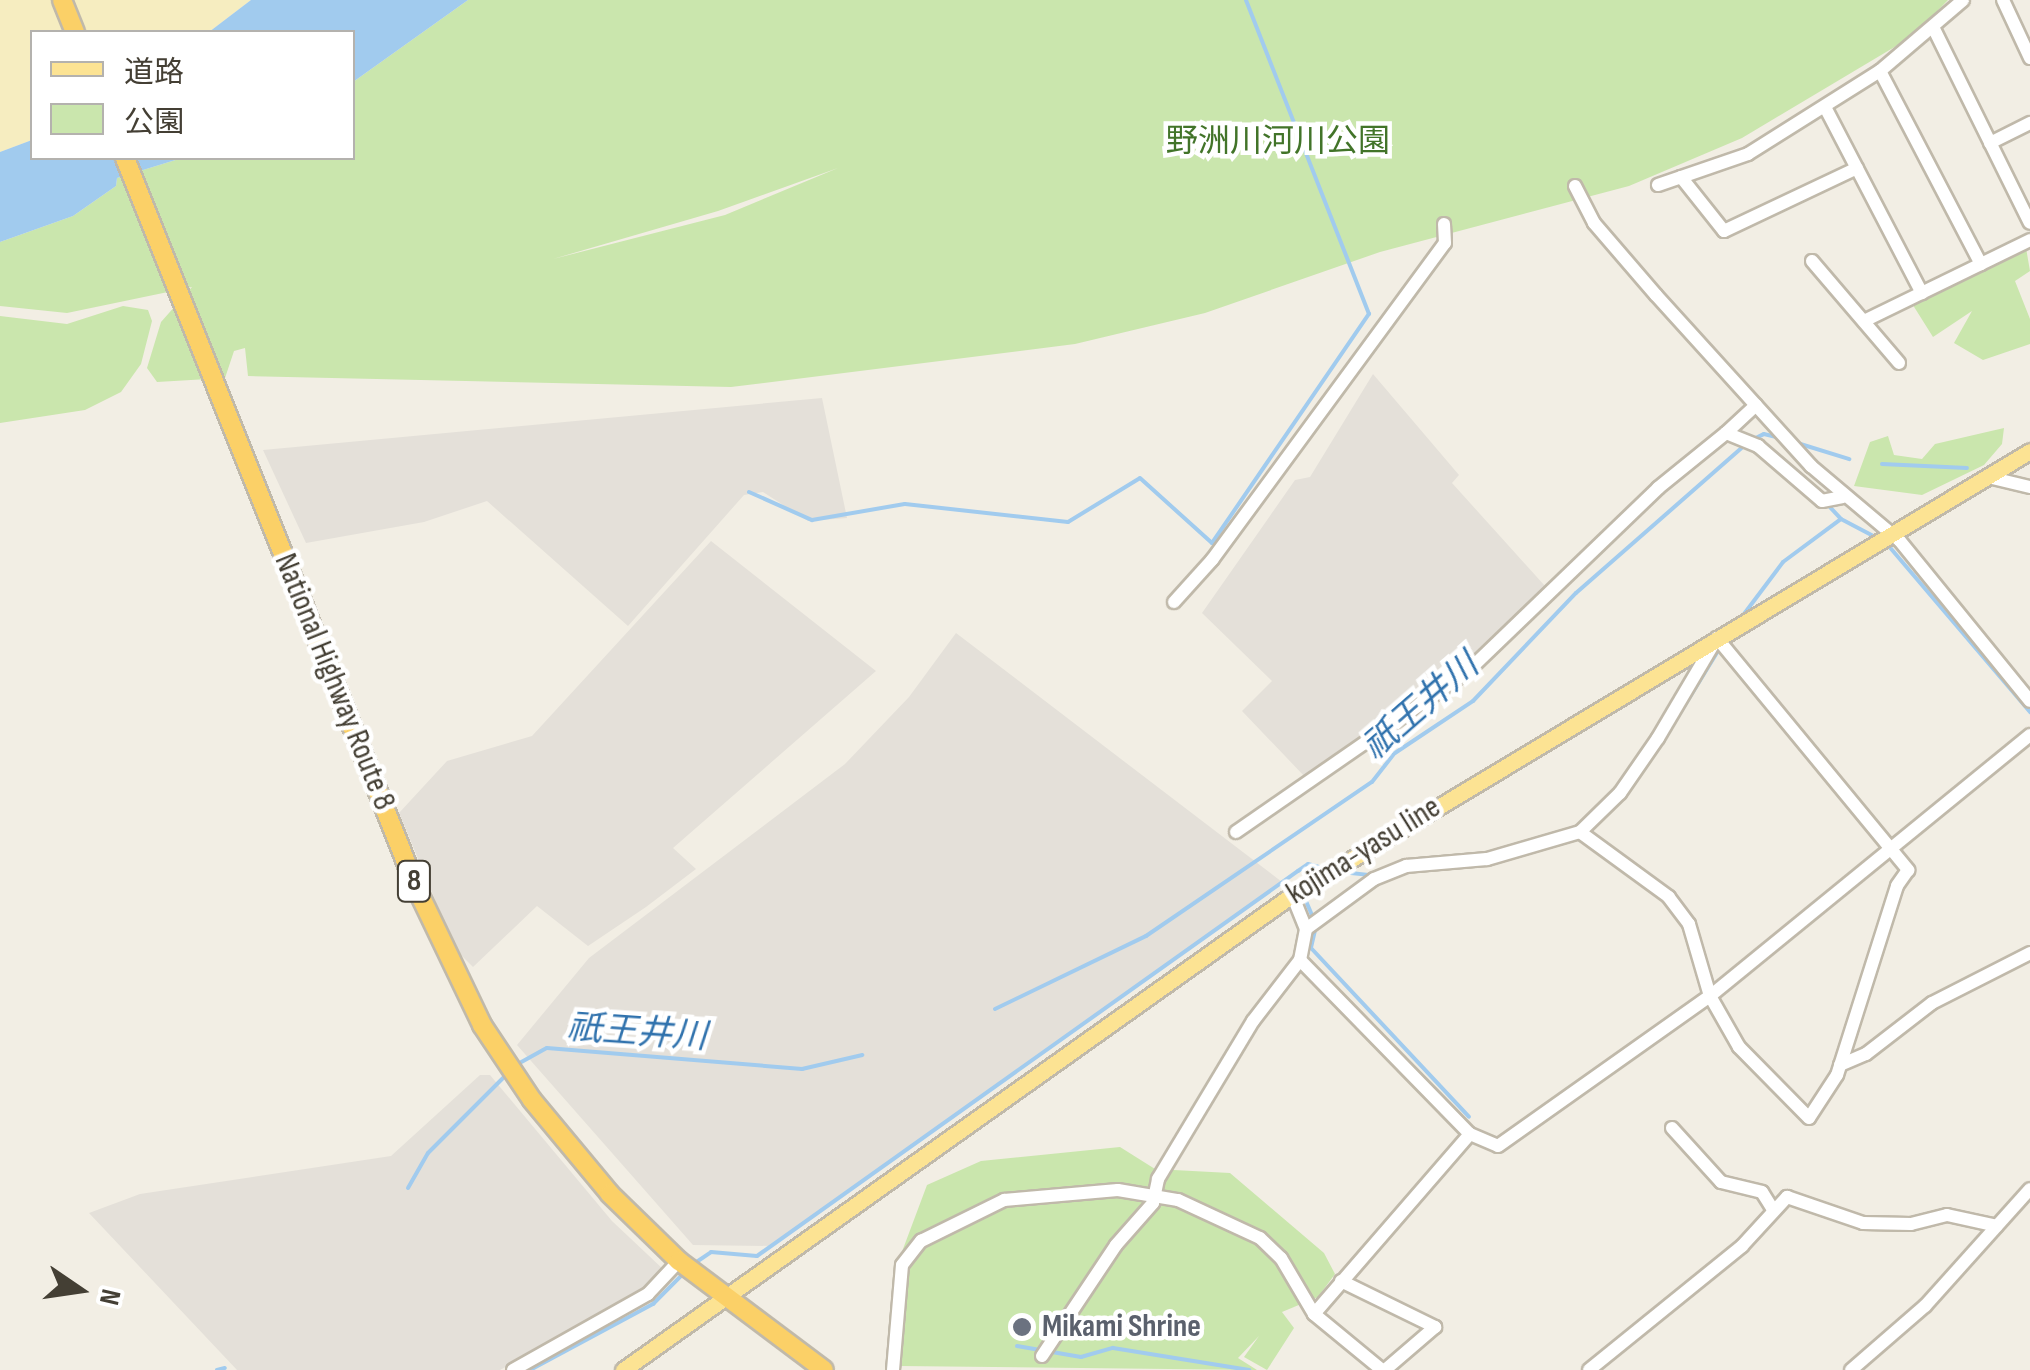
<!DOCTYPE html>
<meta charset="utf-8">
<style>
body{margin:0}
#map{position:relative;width:2030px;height:1370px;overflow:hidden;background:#f2eee4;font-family:"Sofia Sans Condensed","Noto Sans JP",sans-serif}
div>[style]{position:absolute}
.industrial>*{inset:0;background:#e4e0d9}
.green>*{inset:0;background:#cae6ad}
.sand>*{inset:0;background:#f6edc0}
.water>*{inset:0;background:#a1cbee}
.stream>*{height:4px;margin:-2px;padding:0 2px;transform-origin:2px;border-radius:2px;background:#a1cbee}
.roads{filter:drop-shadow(2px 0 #c0b9aa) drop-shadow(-2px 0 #c0b9aa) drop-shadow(0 2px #c0b9aa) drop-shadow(0 -2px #c0b9aa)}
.minor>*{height:12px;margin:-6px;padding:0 6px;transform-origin:6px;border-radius:6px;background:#fff}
.major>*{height:15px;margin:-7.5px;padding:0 7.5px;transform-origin:7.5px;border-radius:7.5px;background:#fce393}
.highway>*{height:18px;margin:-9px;padding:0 9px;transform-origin:9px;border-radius:9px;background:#fbd067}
.dots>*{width:28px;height:28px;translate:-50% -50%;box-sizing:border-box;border:5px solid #fff;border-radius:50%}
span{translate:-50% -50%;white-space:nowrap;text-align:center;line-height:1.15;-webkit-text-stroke:9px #fff;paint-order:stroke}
.shield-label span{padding:2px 8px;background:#fff;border:2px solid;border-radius:8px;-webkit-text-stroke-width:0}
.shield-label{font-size:30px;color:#443f34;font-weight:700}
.park-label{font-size:32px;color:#427429}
.street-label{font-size:32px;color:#443f34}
.worship-label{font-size:32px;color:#5b616d;font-weight:700}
.left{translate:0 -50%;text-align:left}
.water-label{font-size:35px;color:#3072ad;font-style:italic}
.legend{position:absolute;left:30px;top:30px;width:325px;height:130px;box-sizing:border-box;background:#fff;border:2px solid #b4b2ae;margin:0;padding:12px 18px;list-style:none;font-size:30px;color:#443f34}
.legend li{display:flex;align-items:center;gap:20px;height:50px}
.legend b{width:50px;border:2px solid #b4b2ae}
.north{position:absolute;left:30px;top:1240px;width:100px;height:100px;-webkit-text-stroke:8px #fff;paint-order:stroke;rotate:103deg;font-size:28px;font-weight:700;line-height:40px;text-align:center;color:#443f34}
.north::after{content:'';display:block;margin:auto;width:35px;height:45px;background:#443f34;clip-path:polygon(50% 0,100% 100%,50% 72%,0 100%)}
</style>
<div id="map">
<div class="industrial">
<i style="clip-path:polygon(1373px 374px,1459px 475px,1452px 483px,1545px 586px,1446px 680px,1306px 778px,1242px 711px,1272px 681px,1202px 613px,1295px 480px,1310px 477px)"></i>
<i style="clip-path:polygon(822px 398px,847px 518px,808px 521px,763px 492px,744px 495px,628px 626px,487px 501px,424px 522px,306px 543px,263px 450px)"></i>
<i style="clip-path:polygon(711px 541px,876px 671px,673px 848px,696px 869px,646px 907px,588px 946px,537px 906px,473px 967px,456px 950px,399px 813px,447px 761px,532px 736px)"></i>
<i style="clip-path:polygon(956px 633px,1282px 882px,772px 1246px,693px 1245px,517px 1045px,589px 958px,845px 764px,909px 697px)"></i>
<i style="clip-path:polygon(480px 1075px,490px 1075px,612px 1221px,664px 1270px,640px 1293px,500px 1370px,237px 1370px,89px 1213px,140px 1194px,391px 1156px)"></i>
</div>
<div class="green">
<i style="clip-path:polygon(evenodd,468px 0,1948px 0,1913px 36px,1742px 138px,1629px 186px,1380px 252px,1205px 313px,1075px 344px,731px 387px,248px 376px,245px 348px,234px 351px,225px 378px,157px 382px,147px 368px,161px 322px,192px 287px,67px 313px,0 306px,0 242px,73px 216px,116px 186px,117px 178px,182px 158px,352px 158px,353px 82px,468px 0,838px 168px,725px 215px,553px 259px,718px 211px,838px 168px)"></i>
<i style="clip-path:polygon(2025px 242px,2030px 271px,2015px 281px,2030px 319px,2030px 344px,1983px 360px,1954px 343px,1972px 311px,1933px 337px,1911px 302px)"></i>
<i style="clip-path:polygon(123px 306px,148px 310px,152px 321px,141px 364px,121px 392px,85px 410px,0 423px,0 316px,67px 324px)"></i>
<i style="clip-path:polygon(2004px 428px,2002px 444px,1984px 465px,1922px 495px,1854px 486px,1870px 442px,1888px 436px,1894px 455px,1922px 459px,1935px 444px)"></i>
<i style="clip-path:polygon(1120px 1147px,1155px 1169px,1230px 1173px,1324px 1253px,1335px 1274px,1318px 1297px,1282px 1312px,1294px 1328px,1267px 1370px,1244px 1357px,1259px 1336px,1238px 1358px,1257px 1370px,899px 1366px,900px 1257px,927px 1185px,981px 1161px)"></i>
</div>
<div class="sand">
<i style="clip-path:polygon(0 0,251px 0,209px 32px,32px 32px,32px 140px,0 152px)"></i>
</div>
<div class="water">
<i style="clip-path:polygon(251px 0,468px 0,353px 82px,352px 32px,209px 32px)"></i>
<i style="clip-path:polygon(32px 140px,32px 158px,182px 158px,117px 178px,116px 186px,73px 216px,0 242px,0 152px)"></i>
</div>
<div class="stream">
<i style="left:1752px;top:440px;width:13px;rotate:-27deg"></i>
<i style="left:1764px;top:434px;width:16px;rotate:14deg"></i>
<i style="left:1794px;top:442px;width:58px;rotate:17.2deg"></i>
<i style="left:1882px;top:464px;width:85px;rotate:2.7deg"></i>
<i style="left:749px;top:492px;width:69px;rotate:24deg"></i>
<i style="left:812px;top:520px;width:94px;rotate:-9.8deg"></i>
<i style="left:905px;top:504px;width:164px;rotate:6.3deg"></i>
<i style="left:1068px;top:522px;width:84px;rotate:-31.4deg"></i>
<i style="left:1140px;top:478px;width:97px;rotate:42.1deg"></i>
<i style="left:1212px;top:543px;width:278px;rotate:-55.6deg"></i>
<i style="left:1369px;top:314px;width:337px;rotate:-111.4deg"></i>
<i style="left:1828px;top:505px;width:19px;rotate:47deg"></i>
<i style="left:1887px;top:544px;width:221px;rotate:49.6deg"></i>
<i style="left:1741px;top:618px;width:70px;rotate:-53.1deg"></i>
<i style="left:1783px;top:562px;width:72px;rotate:-36.6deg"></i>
<i style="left:1841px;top:519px;width:43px;rotate:27.8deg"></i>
<i style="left:1666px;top:736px;width:105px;rotate:-58.6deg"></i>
<i style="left:1341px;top:872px;width:30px;rotate:6deg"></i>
<i style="left:1303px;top:894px;width:25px;rotate:67deg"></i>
<i style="left:1316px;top:926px;width:23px;rotate:103deg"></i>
<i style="left:1311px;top:948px;width:231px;rotate:46.9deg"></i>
<i style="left:995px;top:1009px;width:168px;rotate:-25.8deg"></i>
<i style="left:1146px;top:936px;width:273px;rotate:-34.3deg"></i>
<i style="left:1372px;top:782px;width:37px;rotate:-52deg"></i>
<i style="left:1395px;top:753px;width:94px;rotate:-33.7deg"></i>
<i style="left:1473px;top:701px;width:149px;rotate:-46.4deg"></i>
<i style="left:1576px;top:593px;width:223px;rotate:-41.2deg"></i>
<i style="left:516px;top:1065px;width:35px;rotate:-29deg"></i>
<i style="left:547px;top:1048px;width:256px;rotate:4.7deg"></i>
<i style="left:802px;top:1069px;width:62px;rotate:-13.1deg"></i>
<i style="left:408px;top:1188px;width:40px;rotate:-60.3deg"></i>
<i style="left:428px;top:1153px;width:110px;rotate:-45deg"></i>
<i style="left:692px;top:1265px;width:23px;rotate:-34deg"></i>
<i style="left:711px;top:1252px;width:46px;rotate:5deg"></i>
<i style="left:757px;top:1256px;width:664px;rotate:-35.44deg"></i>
<i style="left:1298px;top:871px;width:12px;rotate:-35deg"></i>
<i style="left:1308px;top:864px;width:20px;rotate:15deg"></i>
<i style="left:1017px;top:1346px;width:65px;rotate:9.8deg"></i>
<i style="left:1081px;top:1357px;width:33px;rotate:-16deg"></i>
<i style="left:1113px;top:1348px;width:138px;rotate:9.2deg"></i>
<i style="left:217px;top:1370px;width:8px;rotate:-14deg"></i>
<i style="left:530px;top:1370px;width:140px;rotate:-28.2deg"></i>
<i style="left:653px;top:1304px;width:45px;rotate:-45deg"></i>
</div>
<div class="roads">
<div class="minor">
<i style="left:2003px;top:0;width:64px;rotate:65deg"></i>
<i style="left:1934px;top:29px;width:216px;rotate:63.7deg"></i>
<i style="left:1880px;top:71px;width:218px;rotate:62.4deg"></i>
<i style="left:1825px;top:107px;width:210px;rotate:62.5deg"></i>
<i style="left:1990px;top:143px;width:45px;rotate:-26.6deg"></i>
<i style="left:1681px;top:177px;width:69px;rotate:51.5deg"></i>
<i style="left:1724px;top:231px;width:147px;rotate:-25.3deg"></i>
<i style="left:1658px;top:185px;width:95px;rotate:-19deg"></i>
<i style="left:1748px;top:154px;width:156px;rotate:-32.2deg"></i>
<i style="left:1880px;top:71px;width:109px;rotate:-40.5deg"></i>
<i style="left:1575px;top:186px;width:42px;rotate:62.8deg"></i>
<i style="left:1594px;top:223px;width:95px;rotate:49.3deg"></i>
<i style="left:1656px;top:295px;width:231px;rotate:47.8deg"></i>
<i style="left:1811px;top:466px;width:116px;rotate:40.1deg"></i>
<i style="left:1900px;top:541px;width:206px;rotate:50.9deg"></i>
<i style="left:1812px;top:261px;width:134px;rotate:49.5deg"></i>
<i style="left:1864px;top:321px;width:185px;rotate:-26deg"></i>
<i style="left:1726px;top:433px;width:41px;rotate:-43deg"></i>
<i style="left:1988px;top:477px;width:43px;rotate:13.4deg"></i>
<i style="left:1174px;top:602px;width:57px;rotate:-47.9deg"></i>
<i style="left:1212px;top:560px;width:393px;rotate:-53.7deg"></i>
<i style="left:1445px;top:243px;width:19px;rotate:-93deg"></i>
<i style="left:1717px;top:638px;width:301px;rotate:50.5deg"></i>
<i style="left:1908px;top:870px;width:19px;rotate:125deg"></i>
<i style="left:1897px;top:886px;width:198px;rotate:107.6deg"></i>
<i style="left:1837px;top:1075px;width:51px;rotate:123.1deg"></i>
<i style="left:1809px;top:1118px;width:100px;rotate:-134.6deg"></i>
<i style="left:1739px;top:1047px;width:59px;rotate:-119.6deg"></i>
<i style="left:1710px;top:996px;width:75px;rotate:-106.3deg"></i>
<i style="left:1689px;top:924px;width:34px;rotate:-127deg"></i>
<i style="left:1669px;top:897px;width:110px;rotate:-143.9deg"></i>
<i style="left:1580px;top:832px;width:56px;rotate:-44.3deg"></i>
<i style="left:1620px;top:793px;width:67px;rotate:-55.4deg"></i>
<i style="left:1658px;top:738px;width:116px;rotate:-59.5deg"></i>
<i style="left:1236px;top:832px;width:281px;rotate:-34.7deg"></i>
<i style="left:1467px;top:672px;width:265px;rotate:-43.9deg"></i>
<i style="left:1658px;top:488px;width:87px;rotate:-39deg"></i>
<i style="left:1726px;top:433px;width:35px;rotate:22deg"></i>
<i style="left:1758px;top:446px;width:84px;rotate:40.7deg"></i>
<i style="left:1822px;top:501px;width:21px;rotate:-11deg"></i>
<i style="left:1306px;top:929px;width:84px;rotate:-36.3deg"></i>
<i style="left:1374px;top:879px;width:35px;rotate:-22deg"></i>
<i style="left:1406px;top:866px;width:81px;rotate:-4.9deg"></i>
<i style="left:1487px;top:859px;width:97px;rotate:-16.2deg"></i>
<i style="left:1300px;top:960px;width:243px;rotate:45.7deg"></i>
<i style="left:1470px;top:1134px;width:30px;rotate:23deg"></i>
<i style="left:1498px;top:1146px;width:260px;rotate:-35.3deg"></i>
<i style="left:1710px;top:996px;width:413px;rotate:-39.2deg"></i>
<i style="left:1840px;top:1065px;width:28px;rotate:-23deg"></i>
<i style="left:1866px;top:1054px;width:83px;rotate:-37.7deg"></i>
<i style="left:1932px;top:1003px;width:110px;rotate:-27deg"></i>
<i style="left:1672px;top:1128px;width:73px;rotate:47.8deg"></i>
<i style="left:1721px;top:1182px;width:42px;rotate:13.7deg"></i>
<i style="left:1762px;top:1192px;width:19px;rotate:58deg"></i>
<i style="left:1341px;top:1281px;width:105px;rotate:26.1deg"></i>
<i style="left:1435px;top:1327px;width:66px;rotate:139.3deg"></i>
<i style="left:1314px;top:1314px;width:238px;rotate:-49.1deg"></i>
<i style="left:1042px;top:1356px;width:133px;rotate:-56.3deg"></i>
<i style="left:1116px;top:1245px;width:56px;rotate:-48.6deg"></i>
<i style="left:1153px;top:1203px;width:25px;rotate:-78deg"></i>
<i style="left:1158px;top:1179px;width:184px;rotate:-59deg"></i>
<i style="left:1253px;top:1021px;width:77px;rotate:-52.4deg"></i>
<i style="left:1300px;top:960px;width:32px;rotate:-79deg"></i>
<i style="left:1306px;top:929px;width:37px;rotate:-112deg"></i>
<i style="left:513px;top:1370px;width:155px;rotate:-29.4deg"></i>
<i style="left:648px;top:1294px;width:45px;rotate:-46.8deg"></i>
<i style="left:893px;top:1370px;width:105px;rotate:-85.1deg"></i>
<i style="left:902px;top:1265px;width:31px;rotate:-52deg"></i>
<i style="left:921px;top:1241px;width:93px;rotate:-26.3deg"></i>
<i style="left:1004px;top:1200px;width:114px;rotate:-5deg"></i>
<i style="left:1118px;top:1190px;width:61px;rotate:9.5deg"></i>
<i style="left:1178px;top:1200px;width:90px;rotate:24.9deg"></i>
<i style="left:1260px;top:1238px;width:29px;rotate:44deg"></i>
<i style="left:1281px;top:1258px;width:65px;rotate:59.5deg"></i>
<i style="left:1314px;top:1314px;width:88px;rotate:39.5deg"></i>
<i style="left:1589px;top:1370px;width:197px;rotate:-39deg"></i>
<i style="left:1742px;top:1246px;width:67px;rotate:-47.4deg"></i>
<i style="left:1787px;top:1197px;width:80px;rotate:18.9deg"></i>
<i style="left:1863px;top:1223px;width:48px;rotate:1.2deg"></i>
<i style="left:1911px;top:1224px;width:37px;rotate:-14deg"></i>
<i style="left:1947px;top:1215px;width:51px;rotate:12.4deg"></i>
<i style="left:1851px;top:1370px;width:98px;rotate:-40.9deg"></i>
<i style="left:1925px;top:1306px;width:157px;rotate:-48.1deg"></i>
</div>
<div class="major">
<i style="left:623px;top:1370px;width:820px;rotate:-35.38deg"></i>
<i style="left:1292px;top:895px;width:861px;rotate:-31.03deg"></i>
</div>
<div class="highway">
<i style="left:62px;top:0;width:35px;rotate:68deg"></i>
<i style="left:125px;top:158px;width:785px;rotate:68.24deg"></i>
<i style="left:416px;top:887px;width:153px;rotate:64.4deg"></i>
<i style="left:482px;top:1025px;width:90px;rotate:56.3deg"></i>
<i style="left:532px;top:1100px;width:122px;rotate:50.3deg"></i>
<i style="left:610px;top:1194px;width:96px;rotate:44.2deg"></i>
<i style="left:679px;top:1261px;width:181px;rotate:36.9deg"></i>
</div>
</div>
<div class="dots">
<i style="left:1022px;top:1327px;background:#6b7280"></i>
</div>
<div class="shield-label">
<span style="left:414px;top:881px">8</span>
</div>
<div class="park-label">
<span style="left:1278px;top:142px">野洲川河川公園</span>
</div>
<div class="street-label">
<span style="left:334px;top:682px;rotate:68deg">National Highway Route 8</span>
<span style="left:1364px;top:851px;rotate:-32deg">kojima-yasu line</span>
</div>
<div class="worship-label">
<span class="left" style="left:1042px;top:1327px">Mikami Shrine</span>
</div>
<div class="water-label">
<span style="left:1421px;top:707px;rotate:-41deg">祇王井川</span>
<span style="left:637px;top:1033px;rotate:4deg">祇王井川</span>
</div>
<ul class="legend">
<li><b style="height:12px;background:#fce393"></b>道路</li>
<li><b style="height:28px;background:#cae6ad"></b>公園</li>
</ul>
<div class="north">N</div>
</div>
